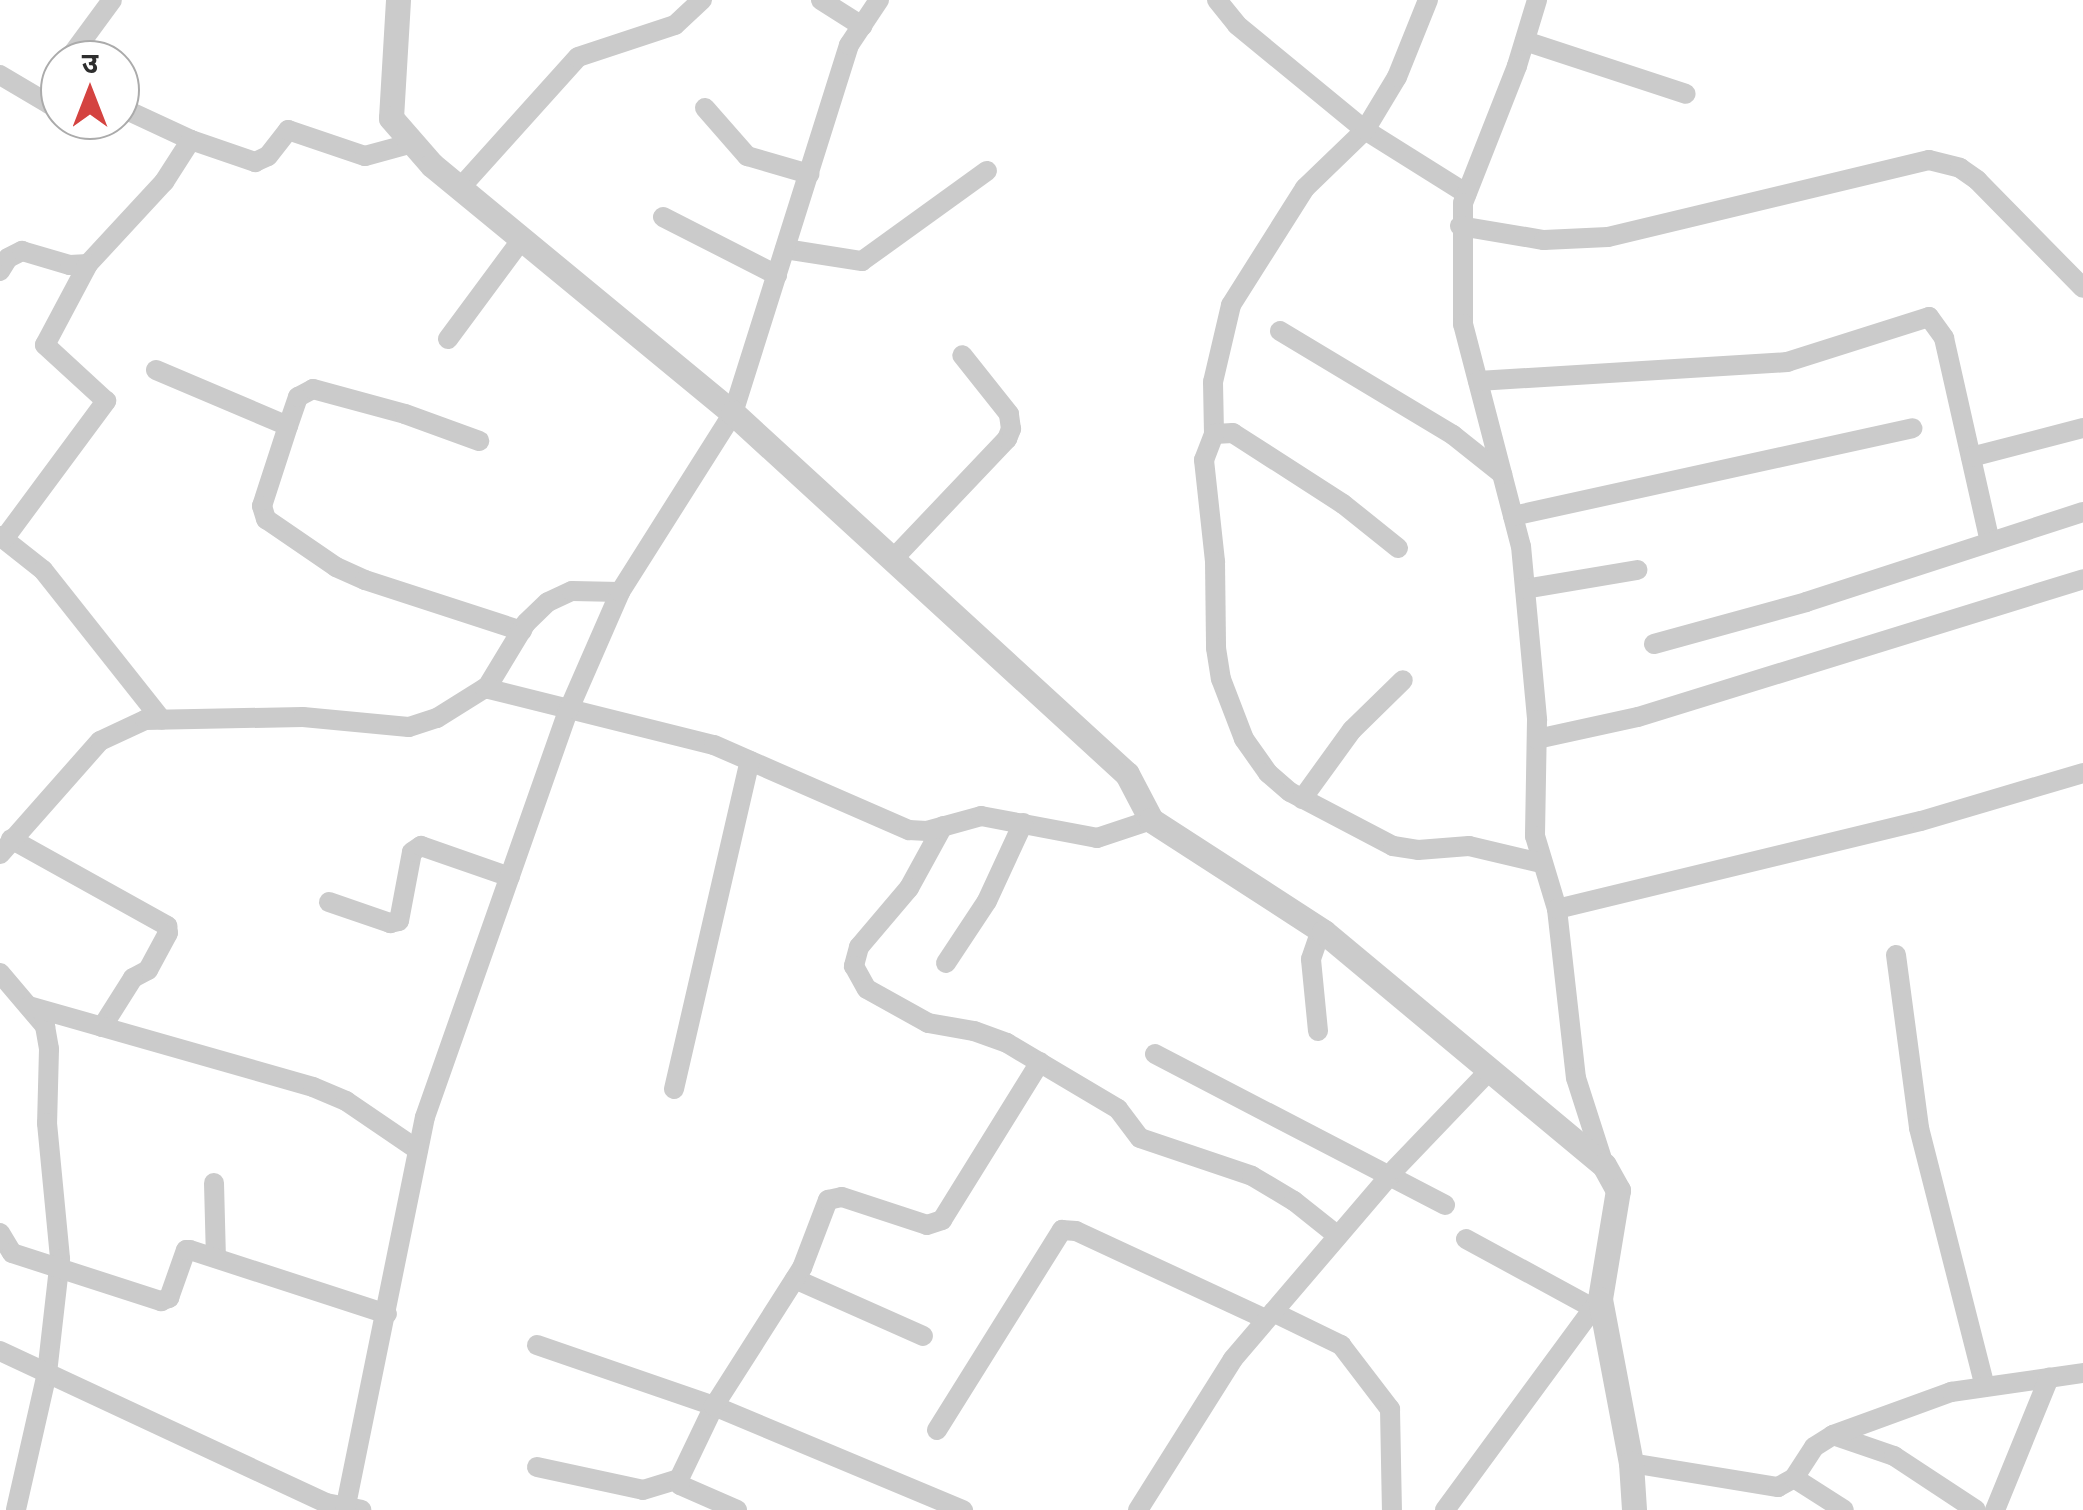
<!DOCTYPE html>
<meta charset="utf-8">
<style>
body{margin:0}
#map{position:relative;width:2083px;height:1510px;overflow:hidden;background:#fff;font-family:"Open Sans","Noto Sans Devanagari",sans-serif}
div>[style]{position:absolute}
.minor>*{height:20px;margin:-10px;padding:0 10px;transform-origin:10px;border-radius:10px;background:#cbcbcb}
.tertiary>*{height:25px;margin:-12.5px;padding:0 12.5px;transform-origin:12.5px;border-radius:12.5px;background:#cbcbcb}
span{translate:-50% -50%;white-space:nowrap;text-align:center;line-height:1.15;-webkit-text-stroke:10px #fff;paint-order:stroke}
.north{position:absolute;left:40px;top:40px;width:100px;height:100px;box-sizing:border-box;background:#fff;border:2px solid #ababab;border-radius:50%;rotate:0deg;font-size:28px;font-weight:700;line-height:40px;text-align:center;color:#2e2e2e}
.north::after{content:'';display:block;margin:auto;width:35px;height:45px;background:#d44340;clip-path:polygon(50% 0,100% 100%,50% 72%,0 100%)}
</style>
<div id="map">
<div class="minor">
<i style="left:821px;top:0;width:49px;rotate:32.4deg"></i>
<i style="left:1217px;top:0;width:32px;rotate:51deg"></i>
<i style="left:1237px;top:25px;width:166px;rotate:39.4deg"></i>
<i style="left:1365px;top:130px;width:120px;rotate:32.1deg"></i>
<i style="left:1537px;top:0;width:69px;rotate:106.9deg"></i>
<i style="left:1517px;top:66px;width:147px;rotate:111.5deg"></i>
<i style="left:1463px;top:203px;width:121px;rotate:90deg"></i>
<i style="left:1463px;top:324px;width:229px;rotate:75.4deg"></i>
<i style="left:1521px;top:546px;width:175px;rotate:84.7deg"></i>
<i style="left:1537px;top:720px;width:116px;rotate:91deg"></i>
<i style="left:1535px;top:836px;width:76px;rotate:73.2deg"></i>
<i style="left:1557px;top:909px;width:170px;rotate:83.6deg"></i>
<i style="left:1576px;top:1078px;width:91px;rotate:72.2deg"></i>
<i style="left:1525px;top:41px;width:169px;rotate:18.2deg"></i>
<i style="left:68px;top:60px;width:74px;rotate:-53.7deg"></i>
<i style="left:0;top:75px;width:57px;rotate:30.6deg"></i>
<i style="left:49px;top:104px;width:14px;rotate:-39deg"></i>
<i style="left:120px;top:107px;width:78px;rotate:24.9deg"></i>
<i style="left:191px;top:140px;width:68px;rotate:19deg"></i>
<i style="left:255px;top:162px;width:14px;rotate:-25deg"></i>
<i style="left:268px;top:156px;width:33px;rotate:-52deg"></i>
<i style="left:288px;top:130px;width:81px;rotate:18.7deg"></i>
<i style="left:365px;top:156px;width:50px;rotate:-15.2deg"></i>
<i style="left:705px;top:108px;width:64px;rotate:48.8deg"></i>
<i style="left:747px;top:156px;width:65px;rotate:16.2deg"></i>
<i style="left:460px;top:188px;width:176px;rotate:-48deg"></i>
<i style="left:578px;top:57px;width:102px;rotate:-18.3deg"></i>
<i style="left:675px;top:25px;width:37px;rotate:-43deg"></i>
<i style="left:663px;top:217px;width:128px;rotate:27deg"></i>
<i style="left:1460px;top:226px;width:85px;rotate:9.5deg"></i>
<i style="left:1544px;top:240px;width:64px;rotate:-2.7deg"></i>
<i style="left:1608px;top:237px;width:330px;rotate:-13.5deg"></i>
<i style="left:1929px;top:160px;width:32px;rotate:14deg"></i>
<i style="left:1960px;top:168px;width:21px;rotate:35deg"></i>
<i style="left:1977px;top:180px;width:151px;rotate:45.5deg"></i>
<i style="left:785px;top:249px;width:78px;rotate:8.9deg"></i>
<i style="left:862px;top:261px;width:154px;rotate:-35.8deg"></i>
<i style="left:0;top:271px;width:15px;rotate:-58deg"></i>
<i style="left:8px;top:258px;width:16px;rotate:-27deg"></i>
<i style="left:22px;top:251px;width:50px;rotate:16.3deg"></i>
<i style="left:70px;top:265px;width:18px;rotate:-3deg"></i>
<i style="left:88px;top:264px;width:112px;rotate:-47.2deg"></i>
<i style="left:164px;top:182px;width:50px;rotate:-57.3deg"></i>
<i style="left:1280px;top:331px;width:202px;rotate:31deg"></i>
<i style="left:1453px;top:435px;width:63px;rotate:38.5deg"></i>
<i style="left:448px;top:339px;width:124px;rotate:-53.5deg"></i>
<i style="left:156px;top:370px;width:143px;rotate:23deg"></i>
<i style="left:288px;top:426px;width:84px;rotate:108deg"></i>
<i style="left:262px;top:506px;width:14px;rotate:73deg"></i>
<i style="left:266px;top:519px;width:85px;rotate:34.4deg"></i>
<i style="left:336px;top:567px;width:32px;rotate:24deg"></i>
<i style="left:365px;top:580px;width:165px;rotate:18deg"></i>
<i style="left:1478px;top:381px;width:310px;rotate:-3.5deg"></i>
<i style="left:1787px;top:362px;width:149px;rotate:-17.6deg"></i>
<i style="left:1929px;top:317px;width:26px;rotate:54deg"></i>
<i style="left:1944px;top:338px;width:209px;rotate:77.3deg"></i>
<i style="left:288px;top:426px;width:31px;rotate:-71deg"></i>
<i style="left:298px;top:397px;width:17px;rotate:-28deg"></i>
<i style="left:313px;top:389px;width:95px;rotate:15.2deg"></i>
<i style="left:405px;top:414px;width:79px;rotate:20deg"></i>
<i style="left:1214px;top:434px;width:52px;rotate:-91.1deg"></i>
<i style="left:1213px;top:382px;width:79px;rotate:-76.8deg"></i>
<i style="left:1231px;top:305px;width:138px;rotate:-57.7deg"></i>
<i style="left:1305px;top:188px;width:83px;rotate:-44deg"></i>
<i style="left:1365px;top:130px;width:62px;rotate:-58.9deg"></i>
<i style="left:1397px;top:77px;width:83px;rotate:-68.1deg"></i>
<i style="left:1971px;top:457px;width:116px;rotate:-14.5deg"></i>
<i style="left:1513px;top:516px;width:409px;rotate:-12.4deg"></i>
<i style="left:0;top:536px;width:55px;rotate:38.3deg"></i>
<i style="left:43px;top:570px;width:191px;rotate:51.6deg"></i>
<i style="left:4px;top:539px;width:172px;rotate:-53.5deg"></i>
<i style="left:106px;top:401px;width:83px;rotate:-137.4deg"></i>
<i style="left:45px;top:345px;width:92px;rotate:-62deg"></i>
<i style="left:1398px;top:548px;width:70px;rotate:-141.3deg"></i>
<i style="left:1343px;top:504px;width:131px;rotate:-147.2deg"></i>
<i style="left:1233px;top:433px;width:19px;rotate:177deg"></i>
<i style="left:1214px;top:434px;width:28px;rotate:111deg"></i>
<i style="left:1204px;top:460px;width:103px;rotate:83.8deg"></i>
<i style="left:1215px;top:562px;width:86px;rotate:89.3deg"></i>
<i style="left:1216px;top:648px;width:31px;rotate:81deg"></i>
<i style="left:1221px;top:679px;width:64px;rotate:69deg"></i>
<i style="left:1244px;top:739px;width:42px;rotate:54.8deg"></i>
<i style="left:1268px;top:773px;width:29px;rotate:41deg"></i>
<i style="left:1290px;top:792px;width:116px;rotate:27.7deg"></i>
<i style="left:1393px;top:846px;width:25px;rotate:9deg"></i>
<i style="left:1418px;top:850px;width:51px;rotate:-4.5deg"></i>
<i style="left:1469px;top:846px;width:74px;rotate:13.3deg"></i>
<i style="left:893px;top:559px;width:166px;rotate:-46.5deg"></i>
<i style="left:1007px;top:439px;width:11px;rotate:-68deg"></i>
<i style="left:1011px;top:429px;width:15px;rotate:-98deg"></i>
<i style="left:1009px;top:414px;width:75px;rotate:-128.5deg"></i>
<i style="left:1525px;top:589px;width:114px;rotate:-9.6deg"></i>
<i style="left:1654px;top:644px;width:158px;rotate:-15.4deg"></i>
<i style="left:1806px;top:602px;width:291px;rotate:-18deg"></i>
<i style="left:486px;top:689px;width:77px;rotate:-58.8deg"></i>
<i style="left:526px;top:623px;width:30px;rotate:-44deg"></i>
<i style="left:548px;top:602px;width:26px;rotate:-25deg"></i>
<i style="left:572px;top:591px;width:48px;rotate:1.2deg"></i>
<i style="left:1537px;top:739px;width:103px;rotate:-12.3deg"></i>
<i style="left:1638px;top:717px;width:466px;rotate:-17.2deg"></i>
<i style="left:1302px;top:799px;width:85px;rotate:-54.1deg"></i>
<i style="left:1352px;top:730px;width:71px;rotate:-44.4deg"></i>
<i style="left:943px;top:826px;width:71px;rotate:118.7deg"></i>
<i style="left:909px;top:888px;width:77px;rotate:130.3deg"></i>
<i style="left:859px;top:947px;width:20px;rotate:105deg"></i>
<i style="left:854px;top:966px;width:26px;rotate:61deg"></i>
<i style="left:867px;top:989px;width:70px;rotate:29.1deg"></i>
<i style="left:928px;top:1023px;width:47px;rotate:9.9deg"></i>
<i style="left:974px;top:1031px;width:35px;rotate:20deg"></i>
<i style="left:1007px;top:1043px;width:129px;rotate:30.7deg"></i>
<i style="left:1118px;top:1109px;width:36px;rotate:53deg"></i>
<i style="left:1140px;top:1138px;width:118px;rotate:18.7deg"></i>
<i style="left:1252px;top:1176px;width:49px;rotate:30.8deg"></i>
<i style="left:1294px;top:1201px;width:56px;rotate:38.5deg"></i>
<i style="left:11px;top:839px;width:179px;rotate:29.1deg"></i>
<i style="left:167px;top:926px;width:7px;rotate:82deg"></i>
<i style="left:168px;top:933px;width:42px;rotate:118.4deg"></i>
<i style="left:148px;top:970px;width:17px;rotate:152deg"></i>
<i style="left:133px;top:978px;width:58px;rotate:122.3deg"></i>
<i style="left:0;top:854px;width:151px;rotate:-48.5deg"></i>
<i style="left:100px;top:741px;width:50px;rotate:-25deg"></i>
<i style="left:145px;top:720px;width:158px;rotate:-1.1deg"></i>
<i style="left:303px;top:717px;width:106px;rotate:5.4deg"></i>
<i style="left:409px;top:727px;width:29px;rotate:-18deg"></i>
<i style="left:437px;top:718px;width:57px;rotate:-32deg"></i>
<i style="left:485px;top:688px;width:236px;rotate:14deg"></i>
<i style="left:714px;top:745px;width:213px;rotate:23.6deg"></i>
<i style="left:909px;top:830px;width:18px;rotate:3deg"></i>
<i style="left:927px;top:831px;width:56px;rotate:-15.5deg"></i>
<i style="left:981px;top:816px;width:118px;rotate:10.7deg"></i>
<i style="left:1097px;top:838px;width:57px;rotate:-18.4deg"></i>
<i style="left:329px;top:902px;width:65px;rotate:19deg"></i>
<i style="left:390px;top:923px;width:9px;rotate:-13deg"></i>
<i style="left:399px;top:921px;width:70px;rotate:-79.3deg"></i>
<i style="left:412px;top:852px;width:11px;rotate:-34deg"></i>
<i style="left:421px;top:846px;width:94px;rotate:19.2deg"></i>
<i style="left:1557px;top:909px;width:374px;rotate:-13.6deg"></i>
<i style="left:1921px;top:821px;width:169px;rotate:-16.5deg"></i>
<i style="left:1896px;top:955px;width:175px;rotate:82.4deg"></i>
<i style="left:1919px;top:1128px;width:267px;rotate:75.7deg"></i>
<i style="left:946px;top:963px;width:74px;rotate:-56.5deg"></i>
<i style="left:987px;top:901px;width:86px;rotate:-65.2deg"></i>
<i style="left:0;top:973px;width:70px;rotate:49.7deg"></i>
<i style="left:45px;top:1026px;width:23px;rotate:80deg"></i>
<i style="left:49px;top:1049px;width:74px;rotate:91.5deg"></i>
<i style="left:47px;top:1123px;width:137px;rotate:84.5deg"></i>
<i style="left:60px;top:1259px;width:115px;rotate:96.5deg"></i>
<i style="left:47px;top:1373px;width:140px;rotate:102.8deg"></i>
<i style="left:29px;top:1006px;width:295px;rotate:15.9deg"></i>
<i style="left:313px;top:1087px;width:36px;rotate:23deg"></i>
<i style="left:346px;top:1101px;width:87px;rotate:34.2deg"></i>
<i style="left:1318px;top:1031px;width:72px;rotate:-95.6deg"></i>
<i style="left:1311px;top:959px;width:31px;rotate:-71deg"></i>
<i style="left:1155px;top:1054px;width:327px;rotate:27.5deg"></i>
<i style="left:674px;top:1089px;width:337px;rotate:-77deg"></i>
<i style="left:214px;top:1183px;width:75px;rotate:88.5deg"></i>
<i style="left:0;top:1233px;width:23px;rotate:59deg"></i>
<i style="left:12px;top:1253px;width:157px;rotate:17.9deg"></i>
<i style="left:161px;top:1301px;width:9px;rotate:-21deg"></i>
<i style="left:169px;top:1298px;width:51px;rotate:-70.5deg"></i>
<i style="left:186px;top:1250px;width:4px"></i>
<i style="left:190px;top:1250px;width:207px;rotate:18deg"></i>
<i style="left:1466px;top:1239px;width:145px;rotate:28.5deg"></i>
<i style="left:795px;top:1279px;width:140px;rotate:24deg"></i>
<i style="left:1273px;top:1312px;width:76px;rotate:25.9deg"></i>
<i style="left:1341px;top:1345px;width:81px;rotate:52.6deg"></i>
<i style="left:1390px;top:1409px;width:101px;rotate:88.9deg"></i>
<i style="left:537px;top:1345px;width:187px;rotate:19deg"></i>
<i style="left:714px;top:1406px;width:270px;rotate:22.7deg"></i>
<i style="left:0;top:1351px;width:360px;rotate:25deg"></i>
<i style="left:326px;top:1503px;width:36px;rotate:11deg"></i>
<i style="left:937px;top:1430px;width:236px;rotate:-58deg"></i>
<i style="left:1062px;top:1230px;width:14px;rotate:4deg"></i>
<i style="left:1076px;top:1231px;width:209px;rotate:24.9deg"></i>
<i style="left:1833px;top:1435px;width:65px;rotate:19deg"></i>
<i style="left:1894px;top:1456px;width:98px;rotate:33.4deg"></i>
<i style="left:1631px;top:1463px;width:149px;rotate:9.3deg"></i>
<i style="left:1778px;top:1487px;width:18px;rotate:-29deg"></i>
<i style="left:1794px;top:1478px;width:37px;rotate:-57deg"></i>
<i style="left:1814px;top:1447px;width:22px;rotate:-32deg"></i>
<i style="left:1833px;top:1435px;width:126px;rotate:-20deg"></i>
<i style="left:1951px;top:1392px;width:133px;rotate:-8.2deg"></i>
<i style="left:537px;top:1467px;width:108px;rotate:12.2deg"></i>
<i style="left:643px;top:1490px;width:38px;rotate:-17deg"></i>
<i style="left:1794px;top:1478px;width:59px;rotate:32.6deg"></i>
<i style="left:345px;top:1510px;width:401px;rotate:-78.5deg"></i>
<i style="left:425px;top:1117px;width:433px;rotate:-70.6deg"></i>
<i style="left:569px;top:709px;width:128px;rotate:-66.4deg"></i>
<i style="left:620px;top:592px;width:212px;rotate:-57.7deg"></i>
<i style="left:733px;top:413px;width:386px;rotate:-72.5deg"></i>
<i style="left:849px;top:45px;width:54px;rotate:-56.3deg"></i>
<i style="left:737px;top:1510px;width:62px;rotate:-156.3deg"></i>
<i style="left:680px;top:1485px;width:6px;rotate:-99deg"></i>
<i style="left:679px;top:1479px;width:81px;rotate:-64.4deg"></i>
<i style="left:714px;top:1406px;width:164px;rotate:-57.5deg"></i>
<i style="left:802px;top:1268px;width:73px;rotate:-69.1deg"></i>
<i style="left:828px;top:1200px;width:14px;rotate:-12deg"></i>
<i style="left:842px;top:1197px;width:89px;rotate:18.2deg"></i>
<i style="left:927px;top:1225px;width:16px;rotate:-18deg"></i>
<i style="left:942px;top:1220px;width:186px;rotate:-58.2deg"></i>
<i style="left:1138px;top:1510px;width:178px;rotate:-57.8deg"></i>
<i style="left:1233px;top:1359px;width:250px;rotate:-49.5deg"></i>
<i style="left:1395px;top:1169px;width:139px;rotate:-46.2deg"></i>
<i style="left:1445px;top:1510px;width:262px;rotate:-53.7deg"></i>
<i style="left:1995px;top:1510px;width:143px;rotate:-67.8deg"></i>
</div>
<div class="tertiary">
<i style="left:398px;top:0;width:118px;rotate:93.4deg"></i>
<i style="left:391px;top:118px;width:62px;rotate:48.9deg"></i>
<i style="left:432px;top:165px;width:390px;rotate:39.5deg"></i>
<i style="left:733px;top:413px;width:534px;rotate:42.5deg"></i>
<i style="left:1127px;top:774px;width:52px;rotate:62.4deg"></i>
<i style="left:1151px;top:820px;width:206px;rotate:32.9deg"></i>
<i style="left:1324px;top:932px;width:364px;rotate:39.8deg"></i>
<i style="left:1604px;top:1165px;width:29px;rotate:61deg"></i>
<i style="left:1618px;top:1190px;width:110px;rotate:99.4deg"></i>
<i style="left:1600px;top:1299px;width:167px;rotate:79.3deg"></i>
<i style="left:1631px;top:1463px;width:47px;rotate:86.3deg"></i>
</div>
<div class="north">उ</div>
</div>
